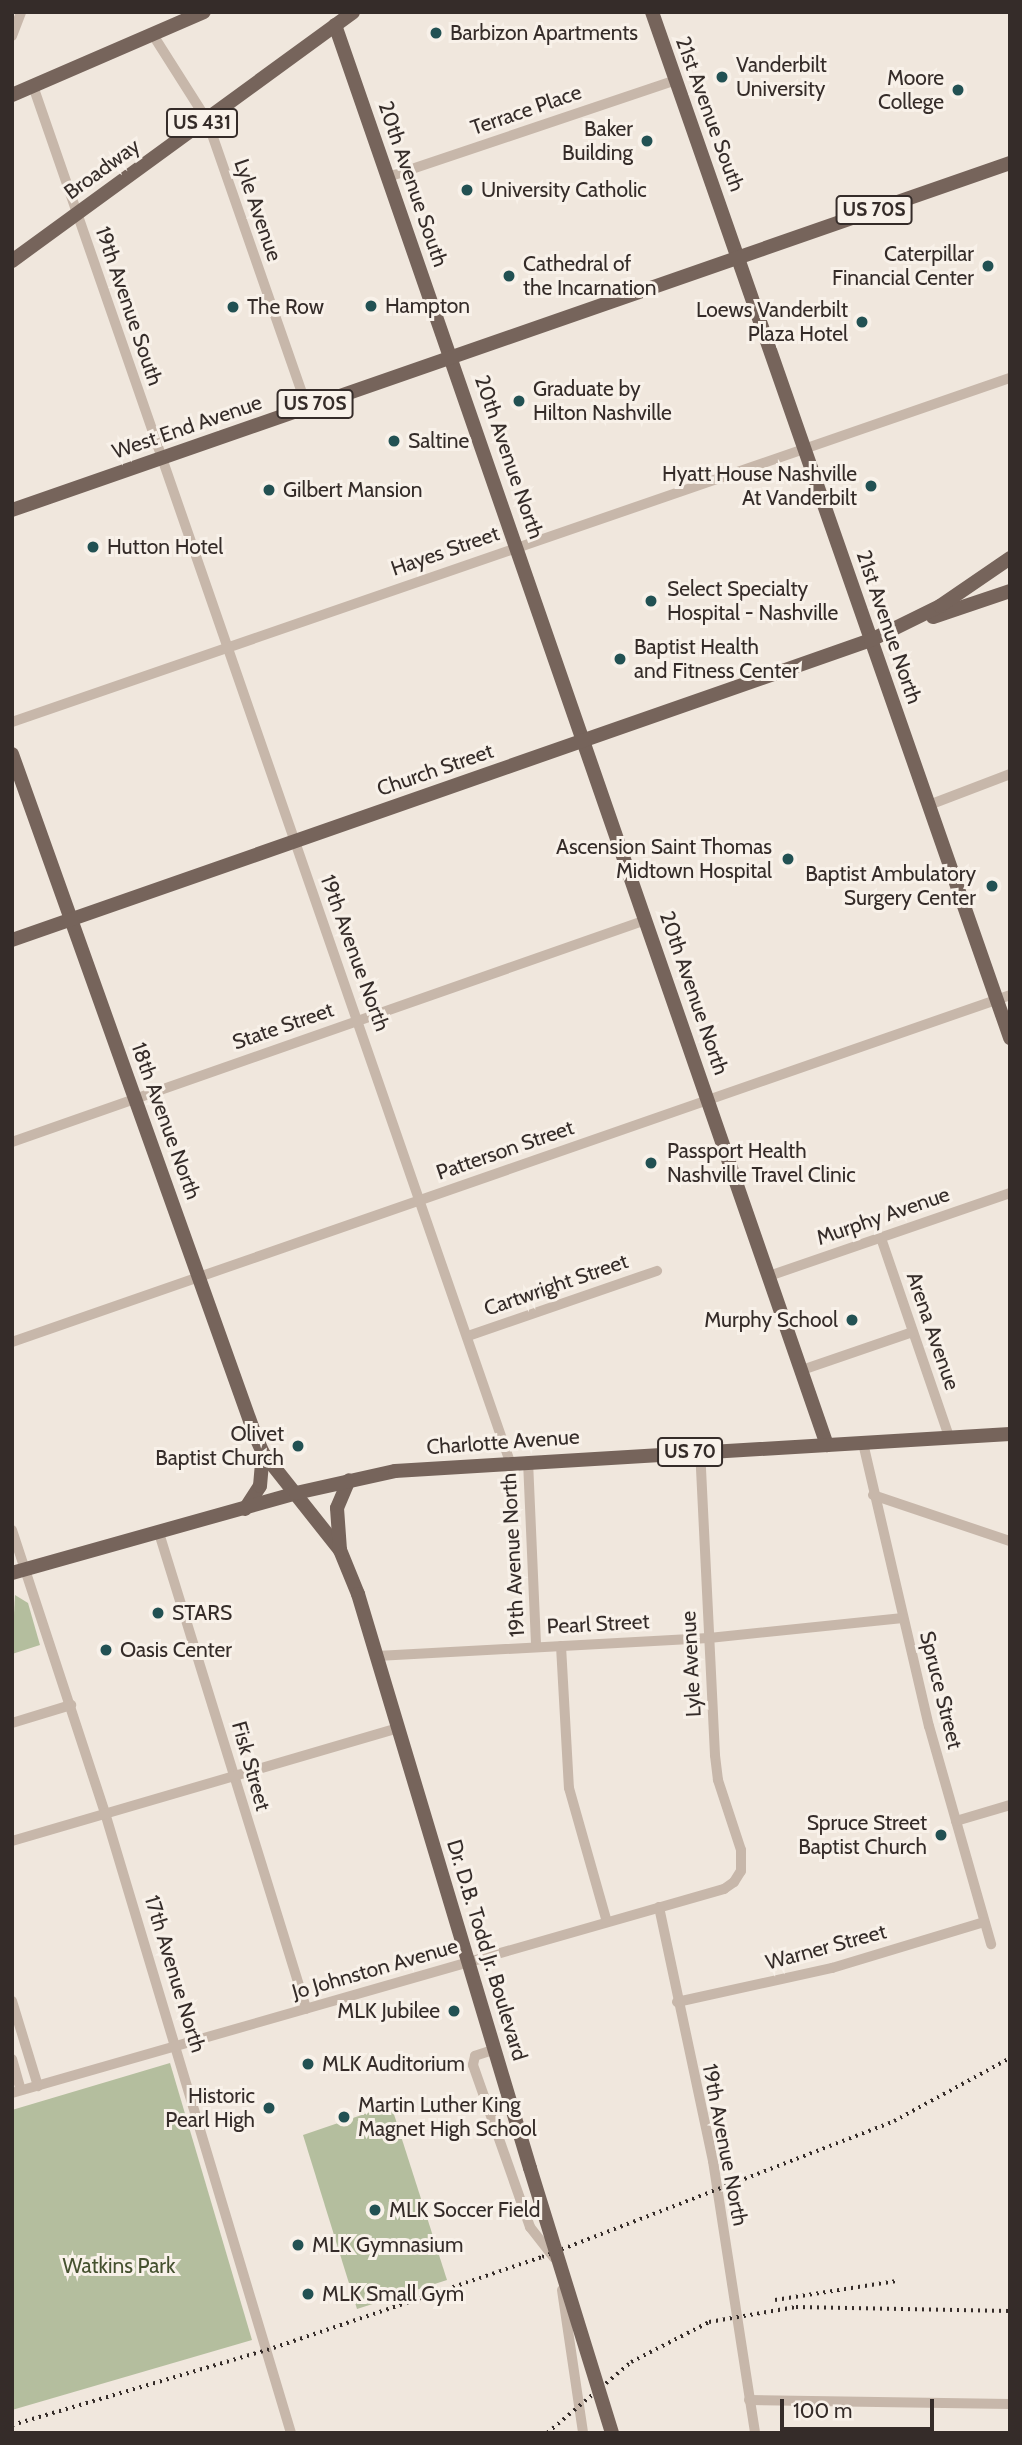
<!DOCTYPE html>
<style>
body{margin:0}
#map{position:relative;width:1022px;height:2445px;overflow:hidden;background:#f0e7dd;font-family:Cabin,sans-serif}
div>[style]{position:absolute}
.green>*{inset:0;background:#b4be9e}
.minor>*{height:10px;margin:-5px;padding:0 5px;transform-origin:5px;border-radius:5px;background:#c7b7aa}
.major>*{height:14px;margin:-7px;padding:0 7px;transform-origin:7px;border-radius:7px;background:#76645b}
.rail>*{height:3.5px;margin-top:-1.75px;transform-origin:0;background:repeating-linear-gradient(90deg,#352c29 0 2px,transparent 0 7px)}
.major-bridge>*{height:14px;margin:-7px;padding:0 7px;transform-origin:7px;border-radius:7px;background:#76645b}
.dots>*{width:19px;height:19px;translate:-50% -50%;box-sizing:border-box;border:4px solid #f8f1e9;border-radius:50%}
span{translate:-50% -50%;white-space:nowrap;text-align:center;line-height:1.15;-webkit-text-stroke:6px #f8f1e9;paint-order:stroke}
.shield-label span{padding:2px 5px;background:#f8f1e9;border:2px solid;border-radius:5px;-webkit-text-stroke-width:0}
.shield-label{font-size:19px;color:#352c29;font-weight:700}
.poi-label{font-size:21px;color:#352c29}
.left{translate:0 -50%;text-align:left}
.right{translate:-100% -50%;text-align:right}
.street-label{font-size:21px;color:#352c29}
.park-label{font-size:21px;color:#45512f}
.frame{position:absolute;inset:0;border:14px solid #352c29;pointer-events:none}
.scale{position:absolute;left:780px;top:2399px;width:154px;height:32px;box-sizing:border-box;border:4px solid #352c29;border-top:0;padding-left:9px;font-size:21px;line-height:24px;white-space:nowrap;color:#352c29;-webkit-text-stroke:5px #f8f1e9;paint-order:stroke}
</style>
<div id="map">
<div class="green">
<i style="clip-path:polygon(15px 1595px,28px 1603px,40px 1645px,12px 1654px)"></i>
<i style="clip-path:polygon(170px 2063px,252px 2340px,12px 2410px,12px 2110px)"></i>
<i style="clip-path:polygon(391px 2105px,447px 2280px,357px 2309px,303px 2135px)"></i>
</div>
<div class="minor">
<i style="left:153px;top:35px;width:101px;rotate:57.6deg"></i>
<i style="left:207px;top:120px;width:304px;rotate:70.8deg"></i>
<i style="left:12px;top:36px;width:26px;rotate:-69deg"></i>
<i style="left:33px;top:86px;width:1456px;rotate:70.88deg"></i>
<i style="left:388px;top:177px;width:304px;rotate:-18.6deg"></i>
<i style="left:12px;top:722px;width:1056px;rotate:-19.02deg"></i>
<i style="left:929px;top:805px;width:87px;rotate:-20.9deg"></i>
<i style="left:12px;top:1142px;width:672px;rotate:-19.3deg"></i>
<i style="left:881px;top:1238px;width:210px;rotate:71.1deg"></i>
<i style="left:769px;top:1276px;width:255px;rotate:-19deg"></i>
<i style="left:468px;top:1336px;width:200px;rotate:-19deg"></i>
<i style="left:12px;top:1342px;width:1057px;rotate:-19.17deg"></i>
<i style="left:802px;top:1370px;width:117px;rotate:-18.9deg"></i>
<i style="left:863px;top:1443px;width:291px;rotate:76.9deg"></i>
<i style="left:929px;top:1726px;width:227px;rotate:74.1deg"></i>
<i style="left:528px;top:1461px;width:186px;rotate:87.5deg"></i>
<i style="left:873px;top:1495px;width:145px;rotate:18.6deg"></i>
<i style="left:12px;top:1530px;width:298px;rotate:71.8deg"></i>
<i style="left:105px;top:1813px;width:647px;rotate:73.3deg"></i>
<i style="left:159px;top:1533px;width:498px;rotate:72.8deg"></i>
<i style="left:561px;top:1646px;width:142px;rotate:86.8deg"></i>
<i style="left:569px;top:1788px;width:139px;rotate:74.2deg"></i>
<i style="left:377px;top:1656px;width:332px;rotate:-3.1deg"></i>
<i style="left:709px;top:1638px;width:195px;rotate:-5.9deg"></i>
<i style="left:12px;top:1723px;width:62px;rotate:-17deg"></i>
<i style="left:956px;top:1821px;width:56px;rotate:-16.5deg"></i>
<i style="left:12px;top:1841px;width:402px;rotate:-16.3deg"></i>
<i style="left:659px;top:1907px;width:260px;rotate:78deg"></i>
<i style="left:713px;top:2161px;width:275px;rotate:81.2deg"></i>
<i style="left:12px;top:2001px;width:89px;rotate:73deg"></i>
<i style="left:677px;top:2002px;width:159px;rotate:-12.4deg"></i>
<i style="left:832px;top:1968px;width:159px;rotate:-16.8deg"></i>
<i style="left:496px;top:2049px;width:22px;rotate:162deg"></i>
<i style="left:475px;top:2056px;width:9px;rotate:103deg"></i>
<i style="left:473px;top:2065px;width:172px;rotate:70.6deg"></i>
<i style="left:530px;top:2227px;width:39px;rotate:52deg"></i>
<i style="left:12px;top:2059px;width:32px;rotate:74deg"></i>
<i style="left:12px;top:2093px;width:741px;rotate:-15.99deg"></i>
<i style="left:724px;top:1889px;width:12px;rotate:-35deg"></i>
<i style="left:734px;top:1882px;width:13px;rotate:-58deg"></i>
<i style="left:741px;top:1871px;width:21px;rotate:-90deg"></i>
<i style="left:741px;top:1850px;width:74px;rotate:-108.2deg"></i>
<i style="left:718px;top:1780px;width:25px;rotate:-97deg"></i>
<i style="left:715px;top:1755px;width:304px;rotate:-92.8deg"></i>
<i style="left:562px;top:2290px;width:145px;rotate:81.6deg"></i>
<i style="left:749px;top:2400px;width:261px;rotate:0.9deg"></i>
</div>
<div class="major">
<i style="left:652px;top:12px;width:1087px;rotate:70.76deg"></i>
<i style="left:335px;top:25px;width:1503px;rotate:70.89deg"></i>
<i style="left:12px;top:95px;width:209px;rotate:-23.4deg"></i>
<i style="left:12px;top:261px;width:422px;rotate:-36.1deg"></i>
<i style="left:12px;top:510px;width:1057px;rotate:-19.17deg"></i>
<i style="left:933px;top:617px;width:81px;rotate:-18.7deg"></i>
<i style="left:12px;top:754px;width:723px;rotate:70.36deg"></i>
<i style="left:255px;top:1435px;width:20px;rotate:66deg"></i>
<i style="left:263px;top:1453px;width:124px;rotate:51.6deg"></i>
<i style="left:340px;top:1550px;width:48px;rotate:67.8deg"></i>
<i style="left:358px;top:1594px;width:599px;rotate:73.32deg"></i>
<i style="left:12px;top:940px;width:910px;rotate:-19.25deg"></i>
<i style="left:871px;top:640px;width:77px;rotate:-26.2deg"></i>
<i style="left:940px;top:606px;width:85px;rotate:-34.4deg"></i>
<i style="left:245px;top:1509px;width:27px;rotate:-57deg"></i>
<i style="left:260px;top:1486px;width:33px;rotate:-85deg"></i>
<i style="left:340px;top:1550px;width:42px;rotate:-94.1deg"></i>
<i style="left:337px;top:1508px;width:30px;rotate:-67deg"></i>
<i style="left:12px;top:1573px;width:295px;rotate:-15.7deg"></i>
<i style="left:296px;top:1493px;width:101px;rotate:-12.5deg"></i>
<i style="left:395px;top:1471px;width:616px;rotate:-3.44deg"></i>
</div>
<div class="rail">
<i style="left:775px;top:2300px;width:123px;rotate:-8.9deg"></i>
<i style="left:12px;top:2425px;width:266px;rotate:-16.4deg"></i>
<i style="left:267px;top:2350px;width:290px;rotate:-18.7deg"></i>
<i style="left:542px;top:2257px;width:377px;rotate:-21.1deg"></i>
<i style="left:894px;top:2121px;width:132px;rotate:-28.5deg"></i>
<i style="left:547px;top:2433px;width:110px;rotate:-40.2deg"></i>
<i style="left:631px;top:2362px;width:88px;rotate:-27.1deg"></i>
<i style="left:709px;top:2322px;width:88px;rotate:-9.8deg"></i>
<i style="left:796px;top:2307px;width:214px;rotate:1.1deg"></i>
</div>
<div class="major-bridge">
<i style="left:530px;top:2168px;width:277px;rotate:72.8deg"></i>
</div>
<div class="dots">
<i style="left:436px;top:33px;background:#225153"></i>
<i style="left:722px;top:77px;background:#225153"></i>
<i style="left:958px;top:90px;background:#225153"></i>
<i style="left:647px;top:141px;background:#225153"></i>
<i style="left:467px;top:190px;background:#225153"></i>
<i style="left:988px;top:266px;background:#225153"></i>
<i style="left:509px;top:276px;background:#225153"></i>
<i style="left:371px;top:306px;background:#225153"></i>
<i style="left:233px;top:307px;background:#225153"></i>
<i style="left:862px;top:322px;background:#225153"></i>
<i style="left:519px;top:401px;background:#225153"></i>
<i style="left:394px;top:441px;background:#225153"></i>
<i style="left:871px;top:486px;background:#225153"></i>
<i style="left:269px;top:490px;background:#225153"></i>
<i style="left:93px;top:547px;background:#225153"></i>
<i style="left:651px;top:601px;background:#225153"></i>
<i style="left:620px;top:659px;background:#225153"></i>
<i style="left:788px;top:859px;background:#225153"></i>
<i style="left:992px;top:886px;background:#225153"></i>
<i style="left:651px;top:1163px;background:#225153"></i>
<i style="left:852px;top:1320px;background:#225153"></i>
<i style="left:298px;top:1446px;background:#225153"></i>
<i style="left:158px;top:1613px;background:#225153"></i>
<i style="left:106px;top:1650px;background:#225153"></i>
<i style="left:941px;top:1835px;background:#225153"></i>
<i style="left:454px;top:2011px;background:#225153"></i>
<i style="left:308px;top:2064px;background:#225153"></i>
<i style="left:269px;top:2108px;background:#225153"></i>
<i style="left:344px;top:2117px;background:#225153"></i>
<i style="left:375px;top:2210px;background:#225153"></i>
<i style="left:298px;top:2245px;background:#225153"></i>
<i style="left:308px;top:2294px;background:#225153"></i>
</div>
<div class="shield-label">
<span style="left:202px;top:123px">US 431</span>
<span style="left:874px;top:210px">US 70S</span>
<span style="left:315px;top:404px">US 70S</span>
<span style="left:690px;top:1452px">US 70</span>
</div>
<div class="poi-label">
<span class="left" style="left:450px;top:33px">Barbizon Apartments</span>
<span class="left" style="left:736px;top:77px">Vanderbilt<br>University</span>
<span class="right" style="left:944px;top:90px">Moore<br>College</span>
<span class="right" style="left:633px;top:141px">Baker<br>Building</span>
<span class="left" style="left:481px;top:190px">University Catholic</span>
<span class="right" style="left:974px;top:266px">Caterpillar<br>Financial Center</span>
<span class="left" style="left:523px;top:276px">Cathedral of<br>the Incarnation</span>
<span class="left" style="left:385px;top:306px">Hampton</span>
<span class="left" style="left:247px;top:307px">The Row</span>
<span class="right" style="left:848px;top:322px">Loews Vanderbilt<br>Plaza Hotel</span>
<span class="left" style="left:533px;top:401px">Graduate by<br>Hilton Nashville</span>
<span class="left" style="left:408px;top:441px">Saltine</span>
<span class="right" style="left:857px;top:486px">Hyatt House Nashville<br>At Vanderbilt</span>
<span class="left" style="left:283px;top:490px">Gilbert Mansion</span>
<span class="left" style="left:107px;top:547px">Hutton Hotel</span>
<span class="left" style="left:667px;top:601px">Select Specialty<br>Hospital - Nashville</span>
<span class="left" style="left:634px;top:659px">Baptist Health<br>and Fitness Center</span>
<span class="right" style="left:772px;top:859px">Ascension Saint Thomas<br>Midtown Hospital</span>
<span class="right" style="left:976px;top:886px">Baptist Ambulatory<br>Surgery Center</span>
<span class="left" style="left:667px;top:1163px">Passport Health<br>Nashville Travel Clinic</span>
<span class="right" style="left:838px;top:1320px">Murphy School</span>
<span class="right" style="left:284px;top:1446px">Olivet<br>Baptist Church</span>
<span class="left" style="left:172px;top:1613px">STARS</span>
<span class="left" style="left:120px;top:1650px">Oasis Center</span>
<span class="right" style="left:927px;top:1835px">Spruce Street<br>Baptist Church</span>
<span class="right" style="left:440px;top:2011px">MLK Jubilee</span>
<span class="left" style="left:322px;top:2064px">MLK Auditorium</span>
<span class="right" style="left:255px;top:2108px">Historic<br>Pearl High</span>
<span class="left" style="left:358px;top:2117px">Martin Luther King<br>Magnet High School</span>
<span class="left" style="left:389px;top:2210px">MLK Soccer Field</span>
<span class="left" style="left:312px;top:2245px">MLK Gymnasium</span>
<span class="left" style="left:322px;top:2294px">MLK Small Gym</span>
</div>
<div class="street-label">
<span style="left:526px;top:110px;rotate:-19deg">Terrace Place</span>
<span style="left:710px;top:114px;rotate:70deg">21st Avenue South</span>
<span style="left:102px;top:169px;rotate:-36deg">Broadway</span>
<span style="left:413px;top:184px;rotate:71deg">20th Avenue South</span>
<span style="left:258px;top:210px;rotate:71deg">Lyle Avenue</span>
<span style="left:129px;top:306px;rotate:71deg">19th Avenue South</span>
<span style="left:187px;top:427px;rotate:-19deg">West End Avenue</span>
<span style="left:509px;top:457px;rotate:71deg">20th Avenue North</span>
<span style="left:445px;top:551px;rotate:-19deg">Hayes Street</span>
<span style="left:889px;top:627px;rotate:71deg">21st Avenue North</span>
<span style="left:435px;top:770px;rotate:-19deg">Church Street</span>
<span style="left:355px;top:953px;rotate:70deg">19th Avenue North</span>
<span style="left:694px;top:993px;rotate:71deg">20th Avenue North</span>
<span style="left:283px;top:1026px;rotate:-19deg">State Street</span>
<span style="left:166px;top:1121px;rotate:70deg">18th Avenue North</span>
<span style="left:505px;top:1150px;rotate:-19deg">Patterson Street</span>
<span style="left:883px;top:1216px;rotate:-19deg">Murphy Avenue</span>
<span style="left:556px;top:1285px;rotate:-19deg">Cartwright Street</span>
<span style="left:933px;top:1331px;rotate:71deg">Arena Avenue</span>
<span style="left:503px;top:1442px;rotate:-4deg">Charlotte Avenue</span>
<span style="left:513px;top:1555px;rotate:-93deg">19th Avenue North</span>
<span style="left:598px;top:1624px;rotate:-3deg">Pearl Street</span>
<span style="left:691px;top:1664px;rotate:-93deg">Lyle Avenue</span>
<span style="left:941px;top:1690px;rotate:76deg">Spruce Street</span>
<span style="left:251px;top:1766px;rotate:74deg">Fisk Street</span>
<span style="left:826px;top:1947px;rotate:-15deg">Warner Street</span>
<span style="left:487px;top:1950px;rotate:73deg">Dr. D.B. Todd Jr. Boulevard</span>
<span style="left:375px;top:1969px;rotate:-16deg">Jo Johnston Avenue</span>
<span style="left:175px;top:1974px;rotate:73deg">17th Avenue North</span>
<span style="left:725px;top:2145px;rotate:79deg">19th Avenue North</span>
</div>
<div class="park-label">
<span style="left:119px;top:2266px">Watkins Park</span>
</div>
<div class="frame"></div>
<div class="scale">100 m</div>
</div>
